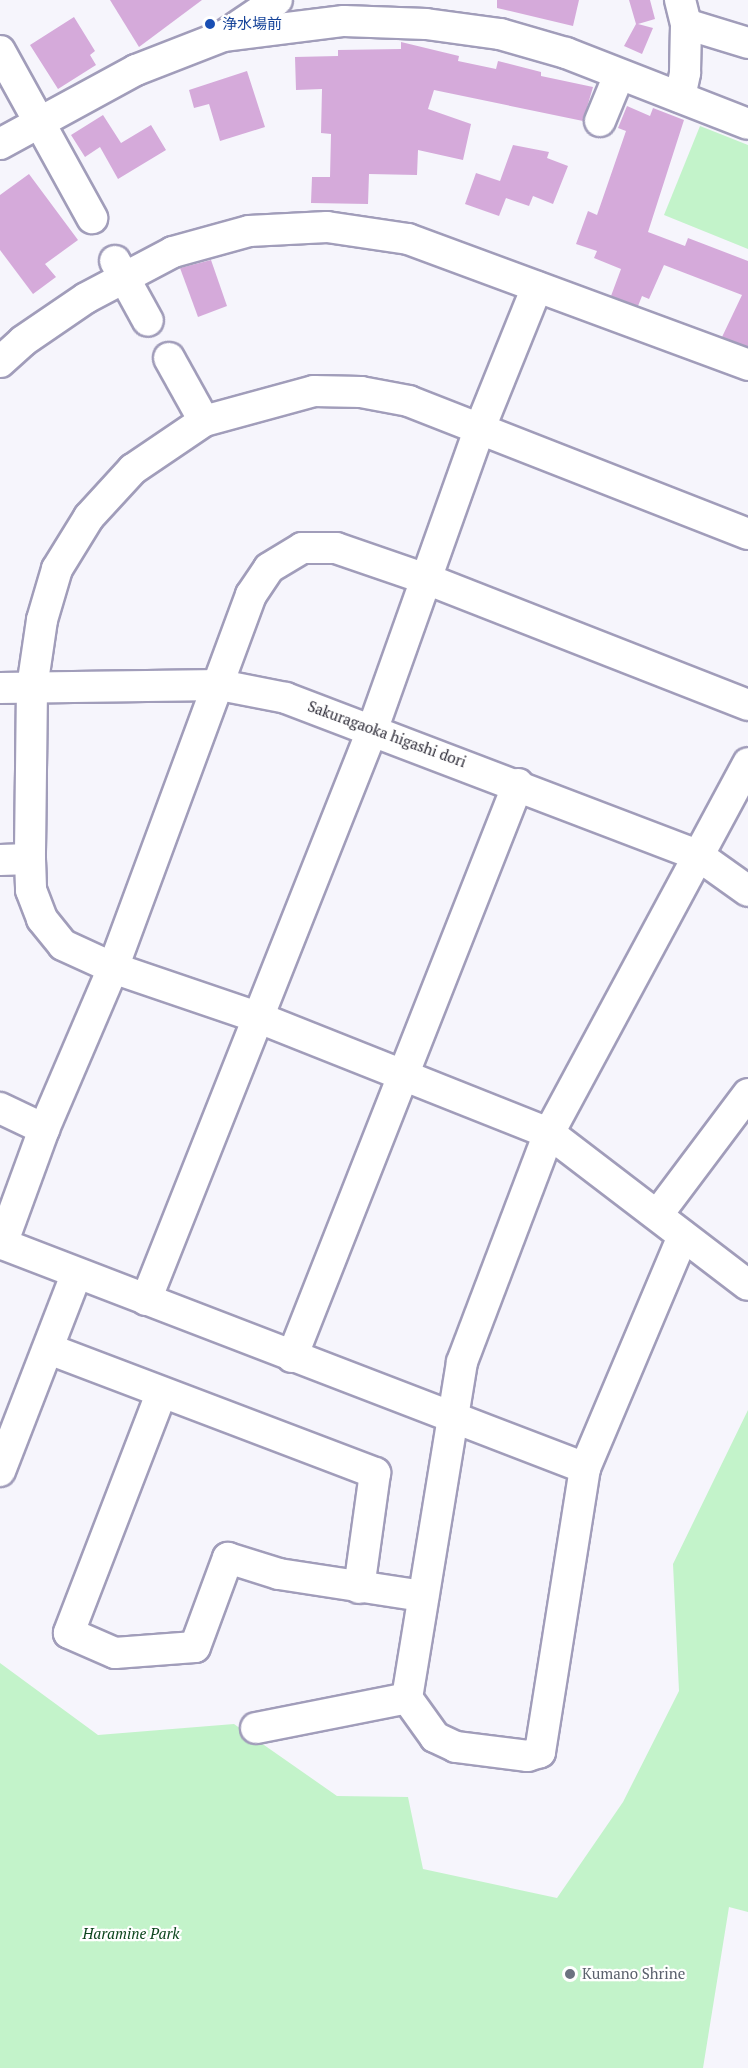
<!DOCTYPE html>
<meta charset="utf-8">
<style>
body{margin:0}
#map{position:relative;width:748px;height:2068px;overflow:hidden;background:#f6f5fc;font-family:"PT Serif","Noto Sans JP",serif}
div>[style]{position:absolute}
.green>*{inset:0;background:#c3f3ca}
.building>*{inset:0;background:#d5aada}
.roads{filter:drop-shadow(2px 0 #a19dba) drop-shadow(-2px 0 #a19dba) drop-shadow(0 2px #a19dba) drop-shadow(0 -2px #a19dba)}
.minor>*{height:30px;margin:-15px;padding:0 15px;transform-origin:15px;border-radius:15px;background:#fff}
.dots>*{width:16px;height:16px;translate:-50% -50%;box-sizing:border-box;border:3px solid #fff;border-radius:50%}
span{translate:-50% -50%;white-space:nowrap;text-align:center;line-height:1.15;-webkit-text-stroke:4.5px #fff;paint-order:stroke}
.transit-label{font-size:15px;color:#164399}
.left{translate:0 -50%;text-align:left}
.street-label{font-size:15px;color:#2d2b37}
.park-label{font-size:15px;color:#0c451d;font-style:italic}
.worship-label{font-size:15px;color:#5b616d}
</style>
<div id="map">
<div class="green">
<i style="clip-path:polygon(700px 126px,748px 145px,748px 249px,664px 215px)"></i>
<i style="clip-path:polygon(748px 1410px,748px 1912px,729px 1907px,703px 2068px,0 2068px,0 1663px,98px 1735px,234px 1724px,337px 1796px,408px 1797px,423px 1869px,557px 1898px,623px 1802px,679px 1691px,673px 1564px)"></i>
</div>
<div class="building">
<i style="clip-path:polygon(110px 0,202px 0,139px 47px)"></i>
<i style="clip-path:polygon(497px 0,579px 0,573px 26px,497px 8px)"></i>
<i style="clip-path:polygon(629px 0,650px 0,655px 19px,638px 24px,653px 28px,642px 54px,624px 46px,636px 24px)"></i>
<i style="clip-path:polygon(74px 17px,95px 51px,90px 55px,96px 65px,58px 89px,30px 45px)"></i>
<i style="clip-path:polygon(401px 42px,459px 56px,458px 61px,496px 69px,498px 61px,541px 72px,541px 76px,593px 87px,583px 121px,434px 90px,428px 109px,471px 124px,463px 160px,418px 150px,417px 175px,369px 174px,368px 204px,311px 203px,312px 177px,330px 177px,331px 134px,321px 133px,322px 89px,296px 90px,295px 57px,338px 56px,338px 50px,401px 49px)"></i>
<i style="clip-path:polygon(247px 71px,265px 127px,220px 141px,209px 104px,194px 108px,189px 90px)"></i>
<i style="clip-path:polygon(627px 106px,650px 116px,653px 108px,684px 120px,648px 232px,685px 246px,688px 238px,748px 261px,748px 347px,722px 337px,742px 295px,664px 265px,649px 299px,642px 296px,638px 306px,611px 296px,621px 269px,594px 258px,597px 251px,576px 244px,588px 211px,597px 215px,626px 131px,618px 128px)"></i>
<i style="clip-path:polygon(103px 115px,121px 143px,151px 125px,166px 150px,118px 179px,100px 147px,85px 157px,71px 135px)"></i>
<i style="clip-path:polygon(513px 145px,549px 152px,547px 158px,568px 166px,553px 204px,533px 196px,529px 206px,506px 198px,499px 216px,465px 204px,476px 173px,500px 181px)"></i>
<i style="clip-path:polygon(29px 174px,78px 240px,45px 264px,56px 277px,33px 294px,0 250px,0 195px)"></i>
<i style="clip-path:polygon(211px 260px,227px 306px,198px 317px,180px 268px)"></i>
</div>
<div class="roads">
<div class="minor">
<i style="left:686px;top:24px;width:65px;rotate:17deg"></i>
<i style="left:228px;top:33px;width:59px;rotate:-34deg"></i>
<i style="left:0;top:51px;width:191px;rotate:61.1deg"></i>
<i style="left:680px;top:97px;width:25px;rotate:-78deg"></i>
<i style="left:685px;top:73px;width:49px;rotate:-88.8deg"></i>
<i style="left:686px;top:24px;width:25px;rotate:-104deg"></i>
<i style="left:600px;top:121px;width:50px;rotate:-67.6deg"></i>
<i style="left:0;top:144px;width:155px;rotate:-28.6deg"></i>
<i style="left:136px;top:70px;width:93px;rotate:-21.3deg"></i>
<i style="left:223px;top:36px;width:122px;rotate:-7.1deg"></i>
<i style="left:344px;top:21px;width:82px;rotate:2.1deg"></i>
<i style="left:426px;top:24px;width:75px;rotate:7.7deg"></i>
<i style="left:500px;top:34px;width:69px;rotate:16.1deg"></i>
<i style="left:566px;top:53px;width:195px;rotate:21.3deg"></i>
<i style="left:115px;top:261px;width:68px;rotate:61.2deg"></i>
<i style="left:169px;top:358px;width:72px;rotate:60.9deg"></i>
<i style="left:0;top:362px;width:31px;rotate:-42deg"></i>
<i style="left:23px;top:341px;width:76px;rotate:-34.3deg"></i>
<i style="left:86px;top:298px;width:98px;rotate:-27.9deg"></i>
<i style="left:173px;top:252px;width:79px;rotate:-15.4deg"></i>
<i style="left:249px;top:231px;width:78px;rotate:-2.9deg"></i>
<i style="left:327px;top:227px;width:82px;rotate:8.4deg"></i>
<i style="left:408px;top:239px;width:363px;rotate:20.3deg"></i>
<i style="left:748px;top:534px;width:364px;rotate:-158.6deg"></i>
<i style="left:409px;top:401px;width:49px;rotate:-169.4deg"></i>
<i style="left:361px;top:392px;width:47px;rotate:-178.8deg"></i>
<i style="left:314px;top:391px;width:114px;rotate:164.7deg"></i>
<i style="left:204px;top:421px;width:86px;rotate:145.9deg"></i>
<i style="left:133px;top:469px;width:65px;rotate:132.5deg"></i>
<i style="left:89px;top:517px;width:61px;rotate:121.6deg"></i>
<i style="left:57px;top:569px;width:53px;rotate:106.4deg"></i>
<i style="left:42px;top:620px;width:69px;rotate:98.4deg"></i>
<i style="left:32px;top:688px;width:171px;rotate:90.7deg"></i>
<i style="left:30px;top:859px;width:31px;rotate:88deg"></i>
<i style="left:31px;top:890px;width:31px;rotate:69deg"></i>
<i style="left:42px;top:919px;width:33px;rotate:51deg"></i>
<i style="left:63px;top:945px;width:55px;rotate:24.7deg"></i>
<i style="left:113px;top:968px;width:152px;rotate:18.8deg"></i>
<i style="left:257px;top:1017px;width:314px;rotate:21.7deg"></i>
<i style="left:549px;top:1133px;width:250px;rotate:37.4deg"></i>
<i style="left:0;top:688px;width:220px;rotate:-0.8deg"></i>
<i style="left:220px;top:685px;width:67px;rotate:11.1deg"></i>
<i style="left:286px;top:698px;width:442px;rotate:20.9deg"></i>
<i style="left:699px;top:856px;width:60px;rotate:35.5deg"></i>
<i style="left:0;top:860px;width:30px;rotate:-2deg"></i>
<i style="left:0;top:1108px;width:49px;rotate:25.5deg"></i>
<i style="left:658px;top:1214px;width:150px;rotate:-53.1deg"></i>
<i style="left:683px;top:1236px;width:252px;rotate:112.9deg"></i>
<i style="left:585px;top:1468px;width:288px;rotate:99deg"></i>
<i style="left:540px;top:1752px;width:13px;rotate:162deg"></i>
<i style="left:528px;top:1756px;width:73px;rotate:-172.9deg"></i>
<i style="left:456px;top:1747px;width:23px;rotate:-155deg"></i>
<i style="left:435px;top:1737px;width:48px;rotate:-125.7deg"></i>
<i style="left:407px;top:1698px;width:340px;rotate:-80.7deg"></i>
<i style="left:462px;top:1362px;width:245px;rotate:-69.2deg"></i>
<i style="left:549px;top:1133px;width:420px;rotate:-61.7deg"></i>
<i style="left:0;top:1243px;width:627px;rotate:21.04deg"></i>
<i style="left:2px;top:1244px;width:122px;rotate:-69.9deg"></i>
<i style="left:44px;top:1129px;width:175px;rotate:-66.8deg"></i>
<i style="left:113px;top:968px;width:398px;rotate:-69.7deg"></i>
<i style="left:251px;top:595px;width:32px;rotate:-56deg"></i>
<i style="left:269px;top:568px;width:39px;rotate:-31deg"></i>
<i style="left:302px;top:548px;width:34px"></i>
<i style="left:336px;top:548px;width:98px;rotate:19deg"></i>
<i style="left:429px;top:580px;width:343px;rotate:21.4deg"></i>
<i style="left:146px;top:1300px;width:615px;rotate:-68.35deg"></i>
<i style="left:373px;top:728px;width:319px;rotate:-70.4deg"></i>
<i style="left:480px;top:428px;width:152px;rotate:-68deg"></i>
<i style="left:49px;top:1349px;width:349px;rotate:20.8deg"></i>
<i style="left:375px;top:1473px;width:116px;rotate:97.9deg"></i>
<i style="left:292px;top:1357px;width:616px;rotate:-68.47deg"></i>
<i style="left:161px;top:1394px;width:256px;rotate:111.1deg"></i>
<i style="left:69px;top:1633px;width:50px;rotate:23.5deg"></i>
<i style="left:115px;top:1653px;width:80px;rotate:-4.3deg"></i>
<i style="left:195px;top:1647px;width:95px;rotate:-69.7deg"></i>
<i style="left:228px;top:1558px;width:53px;rotate:17.4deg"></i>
<i style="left:279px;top:1574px;width:146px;rotate:8.7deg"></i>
<i style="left:0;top:1471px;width:210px;rotate:-68.8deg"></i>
<i style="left:256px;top:1728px;width:154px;rotate:-11.2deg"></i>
</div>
</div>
<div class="dots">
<i style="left:210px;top:24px;background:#1a4fb4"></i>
<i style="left:570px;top:1974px;background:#6b7280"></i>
</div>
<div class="transit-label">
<span class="left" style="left:222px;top:24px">浄水場前</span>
</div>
<div class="street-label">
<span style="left:387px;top:734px;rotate:20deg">Sakuragaoka higashi dori</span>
</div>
<div class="park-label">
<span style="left:131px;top:1934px">Haramine Park</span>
</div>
<div class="worship-label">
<span class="left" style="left:582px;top:1974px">Kumano Shrine</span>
</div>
</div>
